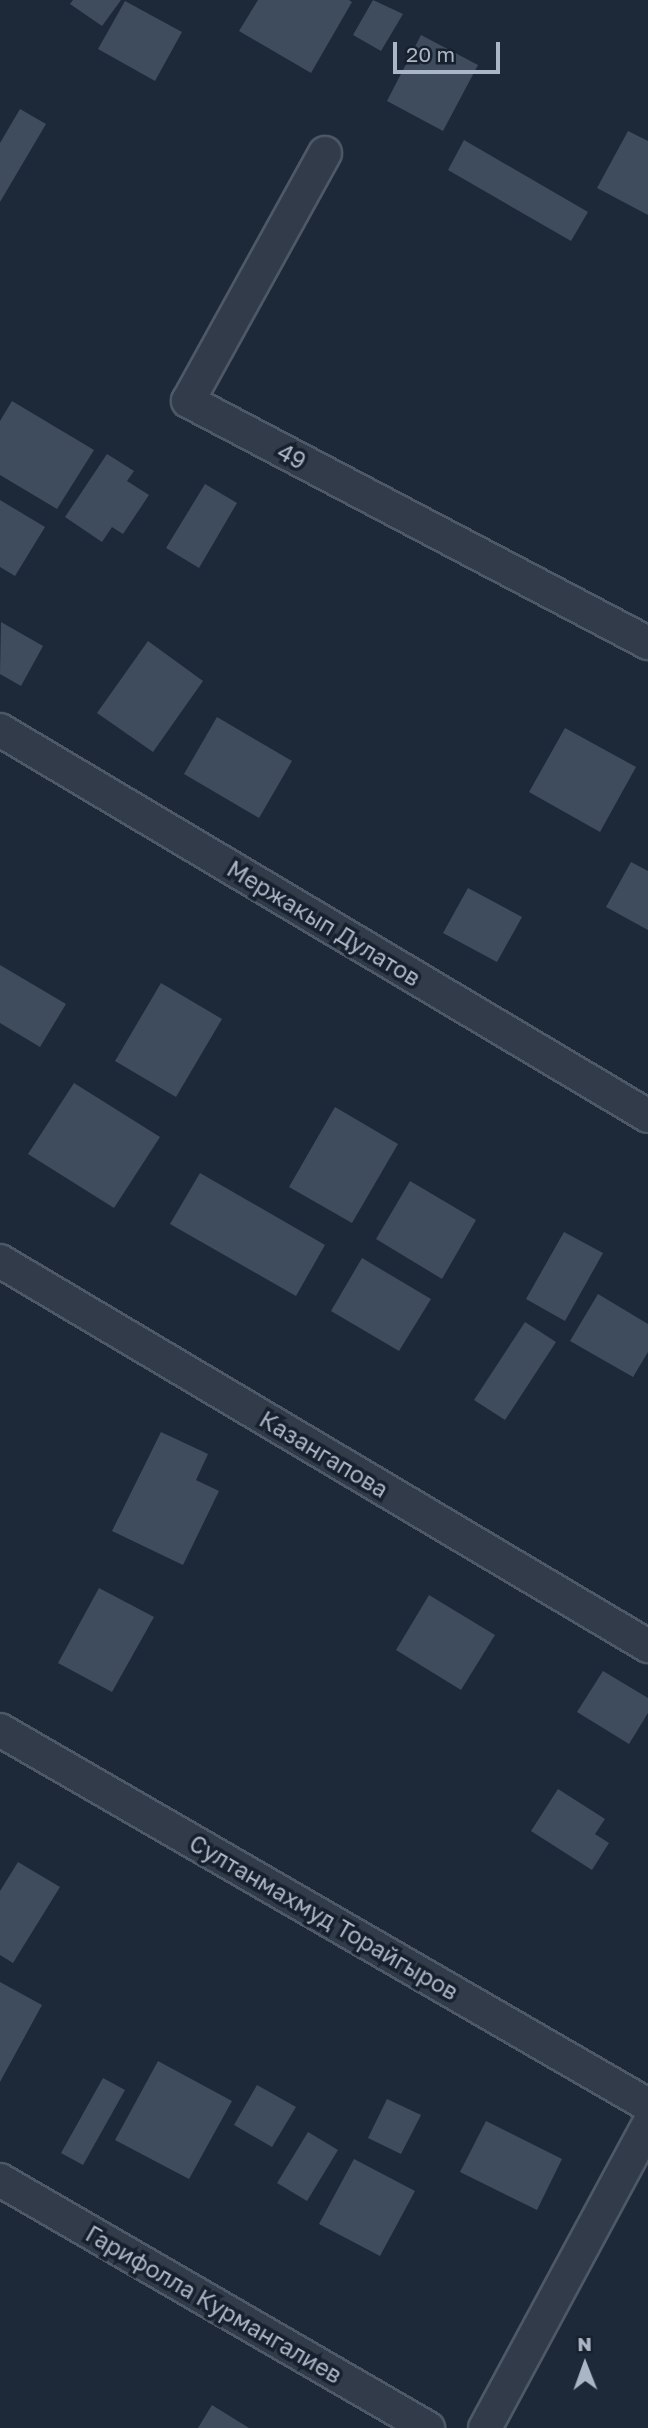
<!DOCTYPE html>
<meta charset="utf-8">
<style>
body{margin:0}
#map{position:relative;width:648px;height:2428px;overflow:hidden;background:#1d2938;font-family:"Golos Text",sans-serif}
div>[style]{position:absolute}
.building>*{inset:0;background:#3e4c5e}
.roads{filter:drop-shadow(2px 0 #4e5967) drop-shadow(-2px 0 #4e5967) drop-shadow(0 2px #4e5967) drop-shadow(0 -2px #4e5967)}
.street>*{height:32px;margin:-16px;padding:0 16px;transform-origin:16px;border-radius:16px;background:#313b49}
span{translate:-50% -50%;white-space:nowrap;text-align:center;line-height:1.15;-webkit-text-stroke:7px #17202d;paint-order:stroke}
.street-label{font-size:23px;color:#aab6c6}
.north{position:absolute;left:550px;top:2330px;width:70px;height:70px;-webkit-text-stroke:5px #17202d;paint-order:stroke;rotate:359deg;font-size:19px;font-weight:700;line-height:28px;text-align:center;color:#aab6c6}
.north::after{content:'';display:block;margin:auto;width:24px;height:32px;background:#aab6c6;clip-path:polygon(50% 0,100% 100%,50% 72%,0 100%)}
.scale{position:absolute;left:393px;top:42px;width:107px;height:32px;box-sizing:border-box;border:4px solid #aab6c6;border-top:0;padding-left:9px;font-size:21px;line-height:24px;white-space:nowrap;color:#aab6c6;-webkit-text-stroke:5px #17202d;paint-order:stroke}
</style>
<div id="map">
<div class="building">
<i style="clip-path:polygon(73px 0,121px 0,102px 26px,70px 4px)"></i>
<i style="clip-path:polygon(258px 0,349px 0,352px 2px,311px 73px,239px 31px)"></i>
<i style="clip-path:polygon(373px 0,403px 14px,381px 51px,353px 35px)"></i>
<i style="clip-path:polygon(125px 1px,182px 32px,155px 81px,98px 49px)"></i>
<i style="clip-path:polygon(421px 35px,478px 65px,443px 131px,387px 101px)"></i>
<i style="clip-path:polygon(20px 109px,46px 124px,0 202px,0 143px)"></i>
<i style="clip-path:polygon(628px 131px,648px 141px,648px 215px,597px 188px)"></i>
<i style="clip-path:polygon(464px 140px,588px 212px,571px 241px,448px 170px)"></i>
<i style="clip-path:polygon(12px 401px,94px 450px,57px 509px,0 475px,0 421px)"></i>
<i style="clip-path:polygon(107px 454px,134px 471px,127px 481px,149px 495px,123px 534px,112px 527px,102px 542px,65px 517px)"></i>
<i style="clip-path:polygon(205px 484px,237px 503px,199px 568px,166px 548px)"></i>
<i style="clip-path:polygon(0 500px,45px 527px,15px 576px,0 567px)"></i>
<i style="clip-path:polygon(1px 622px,43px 646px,21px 686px,0 674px)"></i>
<i style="clip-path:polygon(148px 641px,203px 681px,153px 752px,97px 713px)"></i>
<i style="clip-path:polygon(217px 717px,292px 761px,259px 818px,184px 774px)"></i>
<i style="clip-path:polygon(565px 728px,636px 767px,600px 832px,529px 792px)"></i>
<i style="clip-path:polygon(631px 862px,648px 871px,648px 930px,606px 907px)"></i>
<i style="clip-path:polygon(468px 888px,522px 917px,497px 962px,443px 933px)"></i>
<i style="clip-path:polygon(0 965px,66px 1004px,40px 1047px,0 1023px)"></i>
<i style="clip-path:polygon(161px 983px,222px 1019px,176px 1097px,115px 1061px)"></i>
<i style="clip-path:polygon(74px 1083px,160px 1137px,114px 1208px,28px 1154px)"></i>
<i style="clip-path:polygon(335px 1107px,398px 1144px,352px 1223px,289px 1187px)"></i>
<i style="clip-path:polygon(200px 1173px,325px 1245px,296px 1296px,170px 1224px)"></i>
<i style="clip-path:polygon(410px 1181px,476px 1220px,442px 1279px,376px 1239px)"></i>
<i style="clip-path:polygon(564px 1232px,603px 1253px,565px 1321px,526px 1299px)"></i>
<i style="clip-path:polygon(362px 1258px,431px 1299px,399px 1351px,331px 1311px)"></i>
<i style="clip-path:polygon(598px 1294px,648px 1324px,648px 1352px,633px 1377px,570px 1341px)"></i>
<i style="clip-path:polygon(525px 1322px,556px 1342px,505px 1420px,474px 1400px)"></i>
<i style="clip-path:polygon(161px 1432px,208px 1454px,196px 1480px,219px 1491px,183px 1565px,112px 1531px)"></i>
<i style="clip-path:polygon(99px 1588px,154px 1617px,112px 1692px,58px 1663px)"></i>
<i style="clip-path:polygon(429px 1595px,495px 1635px,461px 1690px,396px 1650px)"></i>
<i style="clip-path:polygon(603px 1671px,648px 1698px,648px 1713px,629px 1744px,577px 1712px)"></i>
<i style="clip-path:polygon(558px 1789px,605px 1819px,595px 1834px,609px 1843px,592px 1870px,531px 1831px)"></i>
<i style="clip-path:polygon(18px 1862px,60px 1887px,13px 1963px,0 1955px,0 1891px)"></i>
<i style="clip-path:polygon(0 1982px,42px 2005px,0 2082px)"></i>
<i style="clip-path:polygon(158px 2061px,232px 2101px,189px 2179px,115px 2140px)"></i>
<i style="clip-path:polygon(103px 2078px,125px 2090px,83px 2165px,61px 2153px)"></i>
<i style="clip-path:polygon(257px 2085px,296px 2107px,272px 2147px,234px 2125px)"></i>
<i style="clip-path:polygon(387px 2099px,421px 2115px,401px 2154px,368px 2138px)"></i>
<i style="clip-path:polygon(486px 2121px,562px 2159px,537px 2210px,460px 2172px)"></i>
<i style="clip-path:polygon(308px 2132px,338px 2150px,307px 2201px,277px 2183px)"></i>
<i style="clip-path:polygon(354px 2159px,415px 2191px,380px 2256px,319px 2224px)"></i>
<i style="clip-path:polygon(212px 2405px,249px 2428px,198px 2428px)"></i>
</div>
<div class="roads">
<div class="street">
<i style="left:325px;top:153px;width:283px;rotate:118.9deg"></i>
<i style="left:188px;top:401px;width:520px;rotate:27.75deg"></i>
<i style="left:0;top:730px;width:754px;rotate:30.78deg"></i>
<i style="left:0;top:1261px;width:754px;rotate:30.72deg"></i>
<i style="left:0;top:1730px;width:749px;rotate:30.06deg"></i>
<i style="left:0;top:2180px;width:495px;rotate:30.1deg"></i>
<i style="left:485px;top:2428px;width:344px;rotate:-61.7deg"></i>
</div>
</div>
<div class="street-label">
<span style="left:292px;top:456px;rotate:28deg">49</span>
<span style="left:324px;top:923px;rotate:31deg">Мержакып Дулатов</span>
<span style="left:324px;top:1454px;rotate:31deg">Казангапова</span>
<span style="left:324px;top:1917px;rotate:30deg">Султанмахмуд Торайгыров</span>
<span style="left:214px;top:2304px;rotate:30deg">Гарифолла Курмангалиев</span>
</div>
<div class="north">N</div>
<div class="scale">20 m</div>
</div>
